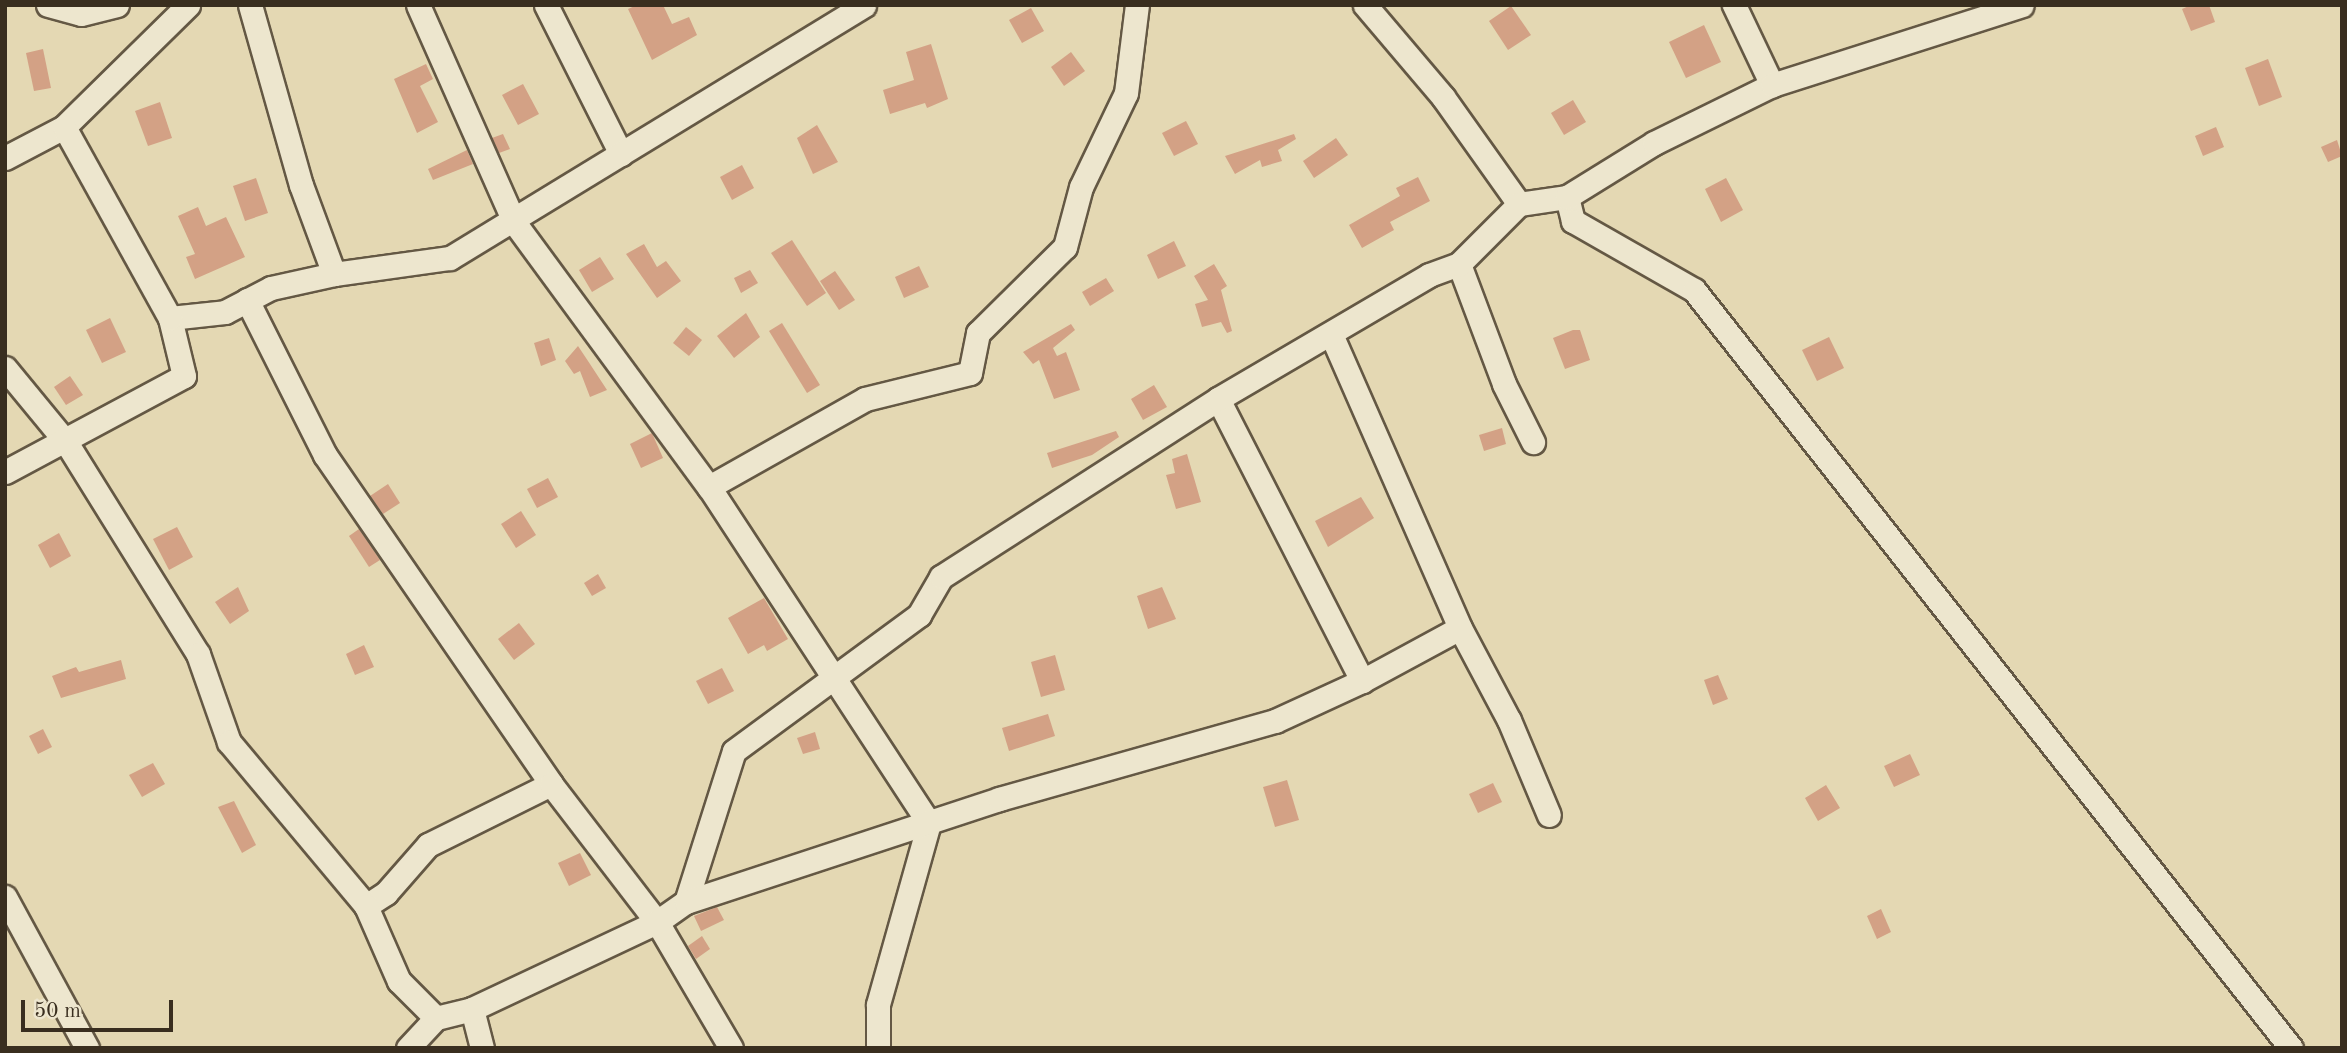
<!DOCTYPE html>
<style>
body{margin:0}
#map{position:relative;width:2347px;height:1053px;overflow:hidden;background:#e4d8b3;font-family:"Old Standard TT",serif}
div>[style]{position:absolute}
.building>*{inset:0;background:#d3a185}
.roads{filter:drop-shadow(2px 0 #645844) drop-shadow(-2px 0 #645844) drop-shadow(0 2px #645844) drop-shadow(0 -2px #645844)}
.minor>*{height:23px;margin:-11.5px;padding:0 11.5px;transform-origin:11.5px;border-radius:11.5px;background:#ede6ce}
span{translate:-50% -50%;white-space:nowrap;text-align:center;line-height:1.15;-webkit-text-stroke:5px #ede6ce;paint-order:stroke}
.frame{position:absolute;inset:0;border:7px solid #392e1f;pointer-events:none}
.scale{position:absolute;left:21px;top:1000px;width:152px;height:32px;box-sizing:border-box;border:4px solid #392e1f;border-top:0;padding-left:9px;font-size:21px;line-height:24px;white-space:nowrap;color:#392e1f;-webkit-text-stroke:5px #ede6ce;paint-order:stroke}
</style>
<div id="map">
<div class="building">
<i style="clip-path:polygon(637px 5px,663px 5px,672px 24px,689px 17px,697px 35px,652px 60px,628px 9px)"></i>
<i style="clip-path:polygon(2191px 5px,2209px 5px,2215px 22px,2191px 31px,2182px 9px)"></i>
<i style="clip-path:polygon(1511px 6px,1531px 35px,1508px 50px,1489px 21px)"></i>
<i style="clip-path:polygon(1031px 8px,1044px 31px,1022px 43px,1009px 20px)"></i>
<i style="clip-path:polygon(1704px 25px,1721px 62px,1686px 78px,1669px 42px)"></i>
<i style="clip-path:polygon(931px 44px,948px 99px,927px 108px,925px 103px,890px 114px,883px 90px,914px 80px,906px 52px)"></i>
<i style="clip-path:polygon(43px 49px,51px 88px,34px 91px,26px 53px)"></i>
<i style="clip-path:polygon(1071px 52px,1085px 71px,1064px 86px,1051px 67px)"></i>
<i style="clip-path:polygon(2268px 59px,2282px 97px,2259px 106px,2245px 68px)"></i>
<i style="clip-path:polygon(426px 64px,433px 79px,420px 86px,438px 122px,417px 133px,394px 79px)"></i>
<i style="clip-path:polygon(523px 84px,539px 114px,518px 125px,502px 95px)"></i>
<i style="clip-path:polygon(1573px 100px,1586px 122px,1564px 135px,1551px 113px)"></i>
<i style="clip-path:polygon(160px 102px,172px 138px,148px 146px,135px 111px)"></i>
<i style="clip-path:polygon(1186px 121px,1198px 144px,1174px 156px,1162px 133px)"></i>
<i style="clip-path:polygon(817px 125px,838px 162px,813px 174px,797px 138px)"></i>
<i style="clip-path:polygon(2216px 127px,2224px 147px,2203px 156px,2195px 136px)"></i>
<i style="clip-path:polygon(503px 134px,510px 149px,499px 153px,492px 138px)"></i>
<i style="clip-path:polygon(1294px 134px,1296px 139px,1278px 150px,1282px 161px,1262px 167px,1260px 160px,1235px 174px,1225px 156px)"></i>
<i style="clip-path:polygon(1336px 138px,1348px 155px,1314px 178px,1303px 161px)"></i>
<i style="clip-path:polygon(2337px 140px,2342px 156px,2328px 162px,2321px 147px)"></i>
<i style="clip-path:polygon(467px 150px,473px 164px,433px 180px,428px 169px)"></i>
<i style="clip-path:polygon(742px 165px,754px 188px,732px 200px,720px 177px)"></i>
<i style="clip-path:polygon(1418px 177px,1430px 201px,1390px 222px,1394px 230px,1362px 248px,1349px 225px,1400px 196px,1396px 188px)"></i>
<i style="clip-path:polygon(256px 178px,268px 213px,245px 221px,233px 186px)"></i>
<i style="clip-path:polygon(1726px 178px,1743px 210px,1721px 222px,1705px 189px)"></i>
<i style="clip-path:polygon(198px 207px,206px 226px,226px 217px,245px 257px,195px 279px,186px 257px,195px 254px,178px 216px)"></i>
<i style="clip-path:polygon(792px 240px,826px 293px,807px 306px,771px 253px)"></i>
<i style="clip-path:polygon(1174px 241px,1186px 266px,1158px 279px,1147px 255px)"></i>
<i style="clip-path:polygon(644px 244px,657px 267px,666px 261px,681px 281px,657px 298px,626px 254px)"></i>
<i style="clip-path:polygon(600px 257px,614px 279px,592px 292px,579px 270px)"></i>
<i style="clip-path:polygon(1214px 264px,1227px 286px,1221px 290px,1232px 331px,1227px 333px,1221px 322px,1202px 327px,1195px 304px,1208px 300px,1194px 276px)"></i>
<i style="clip-path:polygon(919px 266px,929px 287px,904px 298px,895px 277px)"></i>
<i style="clip-path:polygon(750px 270px,758px 283px,741px 293px,734px 278px)"></i>
<i style="clip-path:polygon(835px 271px,855px 300px,839px 310px,820px 281px)"></i>
<i style="clip-path:polygon(1106px 278px,1114px 291px,1090px 306px,1082px 292px)"></i>
<i style="clip-path:polygon(746px 313px,760px 337px,734px 358px,717px 336px)"></i>
<i style="clip-path:polygon(110px 318px,126px 352px,102px 363px,86px 330px)"></i>
<i style="clip-path:polygon(782px 323px,820px 385px,807px 393px,769px 331px)"></i>
<i style="clip-path:polygon(1071px 324px,1075px 330px,1053px 348px,1057px 356px,1066px 352px,1080px 390px,1054px 399px,1039px 360px,1033px 364px,1023px 352px)"></i>
<i style="clip-path:polygon(686px 327px,702px 340px,689px 356px,673px 343px)"></i>
<i style="clip-path:polygon(1573px 330px,1580px 330px,1590px 360px,1565px 369px,1553px 338px)"></i>
<i style="clip-path:polygon(1829px 337px,1844px 368px,1817px 381px,1802px 350px)"></i>
<i style="clip-path:polygon(549px 338px,556px 360px,541px 366px,534px 343px)"></i>
<i style="clip-path:polygon(578px 346px,590px 364px,607px 390px,590px 397px,580px 371px,574px 374px,565px 361px)"></i>
<i style="clip-path:polygon(70px 376px,83px 395px,66px 405px,54px 387px)"></i>
<i style="clip-path:polygon(1154px 385px,1167px 407px,1143px 420px,1131px 399px)"></i>
<i style="clip-path:polygon(1502px 428px,1506px 444px,1484px 451px,1479px 435px)"></i>
<i style="clip-path:polygon(1116px 431px,1119px 437px,1092px 455px,1052px 468px,1047px 453px)"></i>
<i style="clip-path:polygon(652px 433px,663px 458px,641px 468px,630px 444px)"></i>
<i style="clip-path:polygon(1187px 454px,1201px 502px,1176px 509px,1166px 475px,1175px 473px,1172px 459px)"></i>
<i style="clip-path:polygon(548px 478px,558px 497px,537px 508px,527px 489px)"></i>
<i style="clip-path:polygon(388px 484px,400px 503px,383px 514px,370px 496px)"></i>
<i style="clip-path:polygon(1361px 497px,1374px 518px,1328px 547px,1315px 521px)"></i>
<i style="clip-path:polygon(521px 511px,536px 535px,516px 548px,501px 524px)"></i>
<i style="clip-path:polygon(177px 527px,193px 557px,169px 570px,153px 539px)"></i>
<i style="clip-path:polygon(359px 529px,380px 560px,369px 567px,349px 536px)"></i>
<i style="clip-path:polygon(59px 533px,71px 556px,50px 568px,38px 545px)"></i>
<i style="clip-path:polygon(598px 574px,606px 588px,592px 596px,584px 583px)"></i>
<i style="clip-path:polygon(238px 587px,249px 611px,230px 624px,215px 602px)"></i>
<i style="clip-path:polygon(1162px 587px,1176px 619px,1148px 629px,1137px 596px)"></i>
<i style="clip-path:polygon(764px 598px,788px 639px,767px 651px,764px 645px,748px 654px,728px 618px)"></i>
<i style="clip-path:polygon(519px 623px,535px 644px,514px 660px,498px 639px)"></i>
<i style="clip-path:polygon(364px 645px,374px 667px,355px 675px,346px 654px)"></i>
<i style="clip-path:polygon(1055px 655px,1065px 690px,1041px 697px,1031px 662px)"></i>
<i style="clip-path:polygon(121px 660px,126px 679px,61px 698px,52px 676px,76px 667px,79px 672px)"></i>
<i style="clip-path:polygon(722px 668px,734px 691px,708px 704px,696px 681px)"></i>
<i style="clip-path:polygon(1718px 675px,1728px 699px,1713px 705px,1704px 680px)"></i>
<i style="clip-path:polygon(1048px 714px,1055px 736px,1009px 751px,1002px 728px)"></i>
<i style="clip-path:polygon(43px 729px,52px 747px,38px 754px,29px 736px)"></i>
<i style="clip-path:polygon(815px 732px,820px 749px,803px 754px,797px 738px)"></i>
<i style="clip-path:polygon(1910px 754px,1920px 775px,1894px 787px,1884px 766px)"></i>
<i style="clip-path:polygon(153px 763px,165px 784px,142px 797px,129px 775px)"></i>
<i style="clip-path:polygon(1287px 780px,1299px 820px,1275px 827px,1263px 787px)"></i>
<i style="clip-path:polygon(1493px 783px,1502px 802px,1478px 813px,1469px 794px)"></i>
<i style="clip-path:polygon(1826px 785px,1840px 808px,1818px 821px,1805px 798px)"></i>
<i style="clip-path:polygon(234px 801px,256px 845px,242px 853px,218px 807px)"></i>
<i style="clip-path:polygon(580px 853px,591px 875px,569px 886px,558px 863px)"></i>
<i style="clip-path:polygon(717px 907px,724px 920px,701px 931px,694px 916px)"></i>
<i style="clip-path:polygon(1881px 909px,1891px 932px,1877px 939px,1867px 916px)"></i>
<i style="clip-path:polygon(702px 936px,710px 949px,696px 959px,688px 946px)"></i>
</div>
<div class="roads">
<div class="minor">
<i style="left:48px;top:5px;width:34px;rotate:15deg"></i>
<i style="left:81px;top:14px;width:37px;rotate:-14deg"></i>
<i style="left:250px;top:5px;width:187px;rotate:74.2deg"></i>
<i style="left:301px;top:185px;width:95px;rotate:69.7deg"></i>
<i style="left:418px;top:5px;width:237px;rotate:66.1deg"></i>
<i style="left:514px;top:222px;width:329px;rotate:53.7deg"></i>
<i style="left:709px;top:487px;width:179px;rotate:-29.4deg"></i>
<i style="left:865px;top:399px;width:108px;rotate:-13.9deg"></i>
<i style="left:970px;top:373px;width:41px;rotate:-78.7deg"></i>
<i style="left:978px;top:333px;width:122px;rotate:-44.7deg"></i>
<i style="left:1065px;top:247px;width:62px;rotate:-75.1deg"></i>
<i style="left:1081px;top:187px;width:104px;rotate:-64.4deg"></i>
<i style="left:1126px;top:93px;width:89px;rotate:-82.9deg"></i>
<i style="left:546px;top:5px;width:167px;rotate:63.3deg"></i>
<i style="left:1365px;top:5px;width:121px;rotate:49.7deg"></i>
<i style="left:1443px;top:97px;width:131px;rotate:54.6deg"></i>
<i style="left:1734px;top:5px;width:89px;rotate:64.6deg"></i>
<i style="left:5px;top:158px;width:67px;rotate:-27.7deg"></i>
<i style="left:64px;top:127px;width:174px;rotate:-44.5deg"></i>
<i style="left:1567px;top:197px;width:25px;rotate:76deg"></i>
<i style="left:1573px;top:221px;width:139px;rotate:29.7deg"></i>
<i style="left:1694px;top:290px;width:965px;rotate:51.78deg"></i>
<i style="left:1459px;top:264px;width:128px;rotate:69.4deg"></i>
<i style="left:1504px;top:384px;width:65px;rotate:63.4deg"></i>
<i style="left:247px;top:300px;width:174px;rotate:63.3deg"></i>
<i style="left:325px;top:455px;width:399px;rotate:55.5deg"></i>
<i style="left:551px;top:784px;width:137px;rotate:153.6deg"></i>
<i style="left:428px;top:845px;width:64px;rotate:131.2deg"></i>
<i style="left:386px;top:893px;width:24px;rotate:147deg"></i>
<i style="left:170px;top:318px;width:55px;rotate:-6.2deg"></i>
<i style="left:225px;top:312px;width:52px;rotate:-27.6deg"></i>
<i style="left:271px;top:288px;width:65px;rotate:-12.5deg"></i>
<i style="left:334px;top:274px;width:117px;rotate:-7.9deg"></i>
<i style="left:450px;top:258px;width:485px;rotate:-31.4deg"></i>
<i style="left:1331px;top:334px;width:321px;rotate:66.3deg"></i>
<i style="left:1460px;top:628px;width:104px;rotate:62deg"></i>
<i style="left:1509px;top:720px;width:103px;rotate:67.2deg"></i>
<i style="left:5px;top:368px;width:96px;rotate:50.5deg"></i>
<i style="left:66px;top:442px;width:250px;rotate:58.1deg"></i>
<i style="left:198px;top:654px;width:93px;rotate:70.6deg"></i>
<i style="left:229px;top:742px;width:214px;rotate:50.1deg"></i>
<i style="left:366px;top:906px;width:82px;rotate:66.3deg"></i>
<i style="left:399px;top:981px;width:52px;rotate:45deg"></i>
<i style="left:1218px;top:399px;width:317px;rotate:62.9deg"></i>
<i style="left:5px;top:472px;width:203px;rotate:-28.2deg"></i>
<i style="left:184px;top:376px;width:60px;rotate:-103.6deg"></i>
<i style="left:170px;top:318px;width:218px;rotate:-119deg"></i>
<i style="left:709px;top:487px;width:402px;rotate:56.8deg"></i>
<i style="left:929px;top:823px;width:189px;rotate:105.7deg"></i>
<i style="left:878px;top:1005px;width:43px;rotate:90deg"></i>
<i style="left:551px;top:784px;width:174px;rotate:52.5deg"></i>
<i style="left:657px;top:922px;width:146px;rotate:59.6deg"></i>
<i style="left:5px;top:897px;width:172px;rotate:61.5deg"></i>
<i style="left:686px;top:902px;width:158px;rotate:-72.4deg"></i>
<i style="left:734px;top:751px;width:230px;rotate:-36.3deg"></i>
<i style="left:919px;top:615px;width:44px;rotate:-59.9deg"></i>
<i style="left:941px;top:577px;width:329px;rotate:-32.7deg"></i>
<i style="left:1218px;top:399px;width:245px;rotate:-30.4deg"></i>
<i style="left:1429px;top:275px;width:32px;rotate:-20deg"></i>
<i style="left:1459px;top:264px;width:85px;rotate:-45deg"></i>
<i style="left:1519px;top:204px;width:49px;rotate:-8.3deg"></i>
<i style="left:1567px;top:197px;width:102px;rotate:-31.8deg"></i>
<i style="left:1654px;top:143px;width:131px;rotate:-26.2deg"></i>
<i style="left:1772px;top:85px;width:262px;rotate:-17.7deg"></i>
<i style="left:472px;top:1009px;width:40px;rotate:75.6deg"></i>
<i style="left:408px;top:1048px;width:41px;rotate:-47deg"></i>
<i style="left:436px;top:1018px;width:37px;rotate:-14deg"></i>
<i style="left:472px;top:1009px;width:204px;rotate:-25.2deg"></i>
<i style="left:657px;top:922px;width:35px;rotate:-35deg"></i>
<i style="left:686px;top:902px;width:330px;rotate:-18.2deg"></i>
<i style="left:999px;top:799px;width:287px;rotate:-15.8deg"></i>
<i style="left:1275px;top:721px;width:96px;rotate:-24.7deg"></i>
<i style="left:1362px;top:681px;width:111px;rotate:-28.4deg"></i>
</div>
</div>
<div class="frame"></div>
<div class="scale">50 m</div>
</div>
